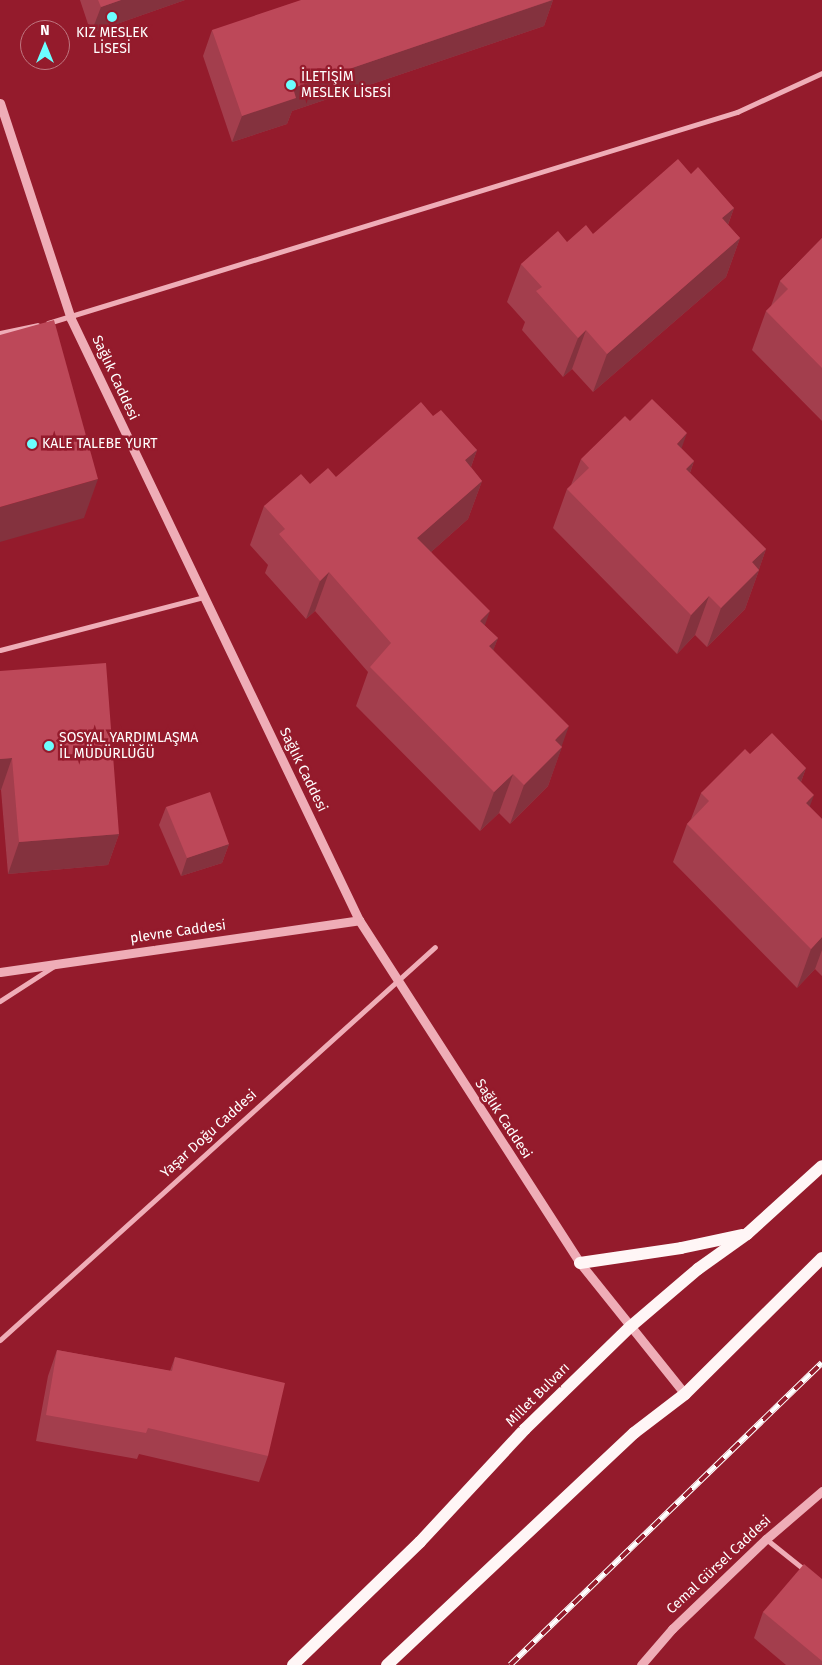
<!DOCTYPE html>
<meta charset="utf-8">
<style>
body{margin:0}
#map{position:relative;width:822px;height:1665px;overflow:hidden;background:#941b2c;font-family:"Fira Sans",sans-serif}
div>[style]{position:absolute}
.minor>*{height:5px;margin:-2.5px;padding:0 2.5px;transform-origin:2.5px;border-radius:2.5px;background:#efadb7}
.tertiary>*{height:9px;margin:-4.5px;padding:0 4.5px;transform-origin:4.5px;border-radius:4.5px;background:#efadb7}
.primary>*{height:12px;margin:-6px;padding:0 6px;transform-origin:6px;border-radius:6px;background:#fff6f6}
.rail>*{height:5.5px;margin-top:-2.75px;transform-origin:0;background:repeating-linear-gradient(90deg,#941b2c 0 11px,#fff 0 22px);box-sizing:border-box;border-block:1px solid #fff}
.wall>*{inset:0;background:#a33e4d}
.shaded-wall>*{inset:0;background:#84323e}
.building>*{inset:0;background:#bd4859}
.dots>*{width:14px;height:14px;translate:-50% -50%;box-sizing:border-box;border:2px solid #941b2c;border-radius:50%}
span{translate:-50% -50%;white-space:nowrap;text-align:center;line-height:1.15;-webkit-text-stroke:5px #941b2c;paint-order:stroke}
.poi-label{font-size:14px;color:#fff}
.left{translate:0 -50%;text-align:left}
.street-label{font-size:14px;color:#fff}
.north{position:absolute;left:20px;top:20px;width:50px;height:50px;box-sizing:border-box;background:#941b2c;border:1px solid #bf7680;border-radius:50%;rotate:0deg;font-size:14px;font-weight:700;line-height:20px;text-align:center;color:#fff}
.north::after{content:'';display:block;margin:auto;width:18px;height:22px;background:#6cfeff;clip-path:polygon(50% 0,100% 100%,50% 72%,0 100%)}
</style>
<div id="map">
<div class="minor">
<i style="left:48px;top:323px;width:721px;rotate:-17.03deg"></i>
<i style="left:737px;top:112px;width:94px;rotate:-24.6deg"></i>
<i style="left:0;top:333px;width:38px;rotate:-12deg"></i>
<i style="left:0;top:650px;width:211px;rotate:-14.6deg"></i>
<i style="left:0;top:1001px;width:64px;rotate:-32.9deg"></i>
<i style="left:0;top:1340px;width:586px;rotate:-42.1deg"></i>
<i style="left:766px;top:1539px;width:51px;rotate:38.7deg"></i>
</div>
<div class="tertiary">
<i style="left:0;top:103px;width:227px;rotate:71.8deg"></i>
<i style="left:71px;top:319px;width:666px;rotate:64.4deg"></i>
<i style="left:359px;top:920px;width:408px;rotate:57.2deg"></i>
<i style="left:580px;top:1263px;width:168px;rotate:51.3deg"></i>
<i style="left:0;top:972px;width:363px;rotate:-8.2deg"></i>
<i style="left:641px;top:1665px;width:48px;rotate:-49.3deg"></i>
<i style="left:672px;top:1629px;width:130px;rotate:-43.8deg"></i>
<i style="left:766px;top:1539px;width:74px;rotate:-40.6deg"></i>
</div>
<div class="primary">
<i style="left:580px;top:1263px;width:102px;rotate:-8.4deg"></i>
<i style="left:681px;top:1248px;width:62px;rotate:-12deg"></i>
<i style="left:293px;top:1665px;width:177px;rotate:-44.1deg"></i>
<i style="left:420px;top:1542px;width:154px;rotate:-47.1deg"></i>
<i style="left:525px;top:1429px;width:146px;rotate:-44.2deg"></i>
<i style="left:630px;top:1327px;width:89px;rotate:-40.5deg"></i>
<i style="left:698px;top:1269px;width:60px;rotate:-35.5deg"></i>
<i style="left:747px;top:1234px;width:101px;rotate:-42.2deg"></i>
<i style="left:387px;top:1665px;width:339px;rotate:-43.2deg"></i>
<i style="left:634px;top:1433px;width:64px;rotate:-37.4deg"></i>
<i style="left:685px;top:1394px;width:193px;rotate:-44.8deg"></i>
</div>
<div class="rail">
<i style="left:510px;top:1665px;width:434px;rotate:-44.1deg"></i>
</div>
<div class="wall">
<i style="clip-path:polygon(80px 0,185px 0,91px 33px)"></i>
<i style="clip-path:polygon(553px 0,544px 26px,292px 111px,287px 124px,232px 142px,203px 56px,212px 30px)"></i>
<i style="clip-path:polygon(691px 174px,734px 208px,728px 225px,740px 238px,726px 277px,593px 392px,572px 369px,563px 377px,522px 330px,525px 322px,507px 302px,521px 264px,593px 234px)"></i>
<i style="clip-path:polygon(822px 238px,822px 421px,752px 350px,766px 311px,771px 306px,780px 281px)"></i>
<i style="clip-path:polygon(433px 416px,477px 450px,471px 467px,482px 481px,468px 519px,431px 552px,485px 626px,498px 638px,493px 650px,562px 746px,548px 786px,510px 824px,499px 813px,480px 831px,356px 706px,368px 672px,315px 611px,306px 619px,265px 573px,268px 565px,250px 545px,264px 506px,310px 484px,336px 477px)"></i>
<i style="clip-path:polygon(681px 448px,694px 461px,690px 473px,766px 549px,759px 569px,759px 570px,745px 609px,707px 647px,695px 635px,677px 654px,553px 528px,567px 489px,571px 485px,581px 459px)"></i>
<i style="clip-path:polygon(0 671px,119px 834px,108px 865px,8px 874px,1px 790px,0 790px)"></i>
<i style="clip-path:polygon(750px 754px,806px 768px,801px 782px,810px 807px,822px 819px,822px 976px,815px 969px,797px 988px,673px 862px,687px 824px,691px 819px,701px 793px)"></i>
<i style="clip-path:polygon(166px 807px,229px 844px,222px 863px,181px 876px,159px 825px)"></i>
<i style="clip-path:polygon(57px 1350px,170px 1371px,175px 1357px,268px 1456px,259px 1482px,139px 1454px,137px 1459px,36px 1441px,48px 1376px)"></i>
<i style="clip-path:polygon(822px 1579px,822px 1665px,786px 1665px,754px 1638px,763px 1612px)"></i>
</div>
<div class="shaded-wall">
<i style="clip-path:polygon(121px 0,185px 0,91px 33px,101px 7px)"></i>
<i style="clip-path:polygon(553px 0,544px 26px,292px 111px,287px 124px,232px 142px,242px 116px,293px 88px)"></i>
<i style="clip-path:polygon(734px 208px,720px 246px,722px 218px)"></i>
<i style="clip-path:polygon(740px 238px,726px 277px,593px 392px,607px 354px)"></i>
<i style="clip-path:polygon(586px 330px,572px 369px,563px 377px,578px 338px)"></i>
<i style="clip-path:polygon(687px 433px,673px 472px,677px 444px)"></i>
<i style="clip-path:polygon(477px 450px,463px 489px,465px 460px)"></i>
<i style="clip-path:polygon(694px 461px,680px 500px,686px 469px)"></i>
<i style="clip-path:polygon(98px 479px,84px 518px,0 542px,0 507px)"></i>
<i style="clip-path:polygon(482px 481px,468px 519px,403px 577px,417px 538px)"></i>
<i style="clip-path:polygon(766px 549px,758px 572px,759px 570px,745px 609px,707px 647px,721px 608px,752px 562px)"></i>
<i style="clip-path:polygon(329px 572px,315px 611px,306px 619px,320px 581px)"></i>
<i style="clip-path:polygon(709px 596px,695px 635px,677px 654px,691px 615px)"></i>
<i style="clip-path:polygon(490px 611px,476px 650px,480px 621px)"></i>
<i style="clip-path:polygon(498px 638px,483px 677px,489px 646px)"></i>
<i style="clip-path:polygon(569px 726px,561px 748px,562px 747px,548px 786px,510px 824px,524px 785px,555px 740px)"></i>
<i style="clip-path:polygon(12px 758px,1px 790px,0 790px,0 759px)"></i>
<i style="clip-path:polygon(806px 768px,792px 806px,797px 778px)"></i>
<i style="clip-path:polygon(513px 774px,499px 813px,480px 831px,494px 792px)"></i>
<i style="clip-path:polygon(814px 795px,800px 833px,806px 803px)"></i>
<i style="clip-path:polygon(119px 834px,108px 865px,8px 874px,19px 842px)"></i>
<i style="clip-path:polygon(229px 844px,222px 863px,181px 876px,187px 858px)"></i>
<i style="clip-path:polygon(822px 937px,822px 950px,815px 969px,797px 988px,811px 949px)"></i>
</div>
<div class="building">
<i style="clip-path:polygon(98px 0,121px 0,101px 7px)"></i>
<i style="clip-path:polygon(301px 0,552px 0,293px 88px,296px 98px,242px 116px,212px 30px)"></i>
<i style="clip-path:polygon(678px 159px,691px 174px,698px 167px,734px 208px,722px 218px,740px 238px,607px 354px,586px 330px,578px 338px,536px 291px,542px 287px,521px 264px,558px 231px,567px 242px,586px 225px,593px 234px)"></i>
<i style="clip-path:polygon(822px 238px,822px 368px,766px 311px,788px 289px,780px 281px)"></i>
<i style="clip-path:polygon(54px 320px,98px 479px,0 507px,0 335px)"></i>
<i style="clip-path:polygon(652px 399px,687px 433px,677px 444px,694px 461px,686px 469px,766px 549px,752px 562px,759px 570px,721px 608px,709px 596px,691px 615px,567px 489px,589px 468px,581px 459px,625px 416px,630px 421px)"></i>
<i style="clip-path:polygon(421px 402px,433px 416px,441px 410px,477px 450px,465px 460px,482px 481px,417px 538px,490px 611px,480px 621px,498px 638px,489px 646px,569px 726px,555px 740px,562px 747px,524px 785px,513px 774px,494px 792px,370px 667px,391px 643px,329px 572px,320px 581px,279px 534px,285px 529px,264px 506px,301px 474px,310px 484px,328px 468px,336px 477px)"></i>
<i style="clip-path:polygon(106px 663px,119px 834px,19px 842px,12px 758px,0 759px,0 671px)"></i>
<i style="clip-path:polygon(772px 733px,806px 768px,797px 778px,814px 795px,806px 803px,822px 819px,822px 937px,811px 949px,687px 824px,709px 801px,701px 793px,745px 749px,750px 754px)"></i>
<i style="clip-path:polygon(210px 792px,229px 844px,187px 858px,166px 807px)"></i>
<i style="clip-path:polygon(57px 1350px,172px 1371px,175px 1357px,285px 1383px,268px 1456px,148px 1428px,146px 1433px,46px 1415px)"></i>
<i style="clip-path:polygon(804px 1564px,822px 1579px,822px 1661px,763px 1612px)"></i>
</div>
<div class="dots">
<i style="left:112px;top:17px;background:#6cfeff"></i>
<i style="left:291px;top:85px;background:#6cfeff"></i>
<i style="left:32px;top:444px;background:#6cfeff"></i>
<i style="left:49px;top:746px;background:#6cfeff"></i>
</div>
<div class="poi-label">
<span style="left:112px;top:41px">KIZ MESLEK<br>LİSESİ</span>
<span class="left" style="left:301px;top:85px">İLETİŞİM<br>MESLEK LİSESİ</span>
<span class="left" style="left:42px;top:444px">KALE TALEBE YURT</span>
<span class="left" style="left:59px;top:746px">SOSYAL YARDIMLAŞMA<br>İL MÜDÜRLÜĞÜ</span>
</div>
<div class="street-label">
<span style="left:115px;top:378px;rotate:65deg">Sağlık Caddesi</span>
<span style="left:303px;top:770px;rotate:64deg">Sağlık Caddesi</span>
<span style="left:178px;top:932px;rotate:-8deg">plevne Caddesi</span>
<span style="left:503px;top:1119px;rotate:57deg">Sağlık Caddesi</span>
<span style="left:209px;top:1134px;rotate:-42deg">Yaşar Doğu Caddesi</span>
<span style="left:538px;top:1395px;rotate:-45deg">Millet Bulvarı</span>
<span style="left:719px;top:1565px;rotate:-43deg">Cemal Gürsel Caddesi</span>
</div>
<div class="north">N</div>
</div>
